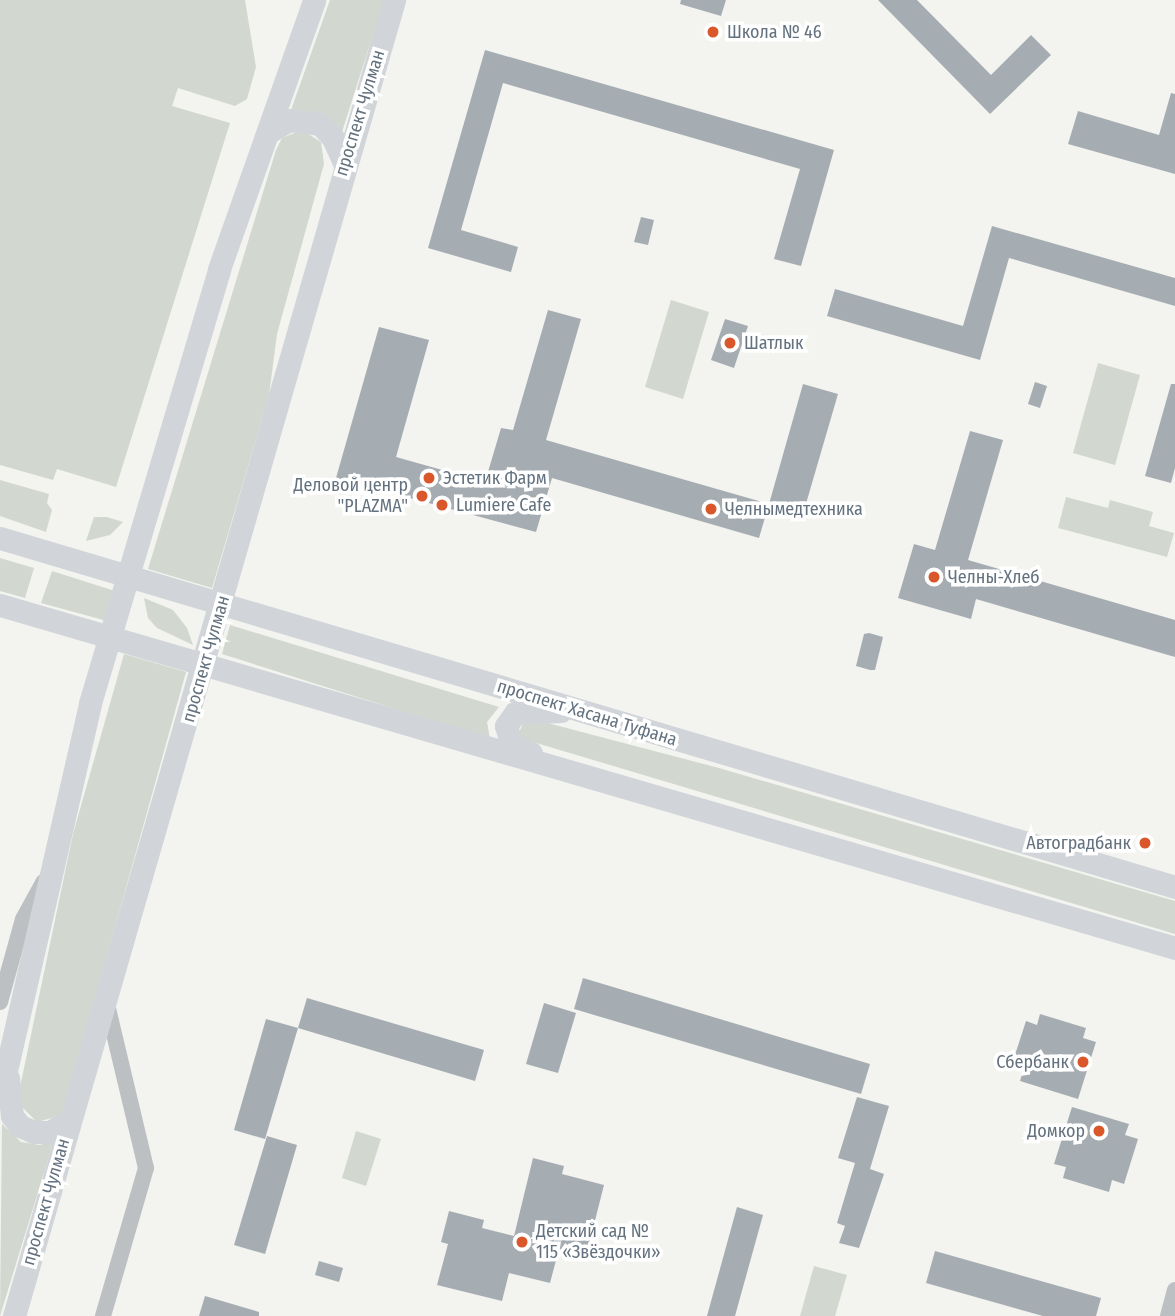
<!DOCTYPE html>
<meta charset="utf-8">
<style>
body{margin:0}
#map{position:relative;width:1175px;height:1316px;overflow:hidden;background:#f3f3ef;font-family:"Fira Sans Condensed",sans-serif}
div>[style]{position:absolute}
.green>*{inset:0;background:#d2d8cf}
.building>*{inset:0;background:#a6adb2}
.street>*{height:16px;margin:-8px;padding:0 8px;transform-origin:8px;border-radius:8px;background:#bcc0c3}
.secondary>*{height:23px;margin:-11.5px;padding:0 11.5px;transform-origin:11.5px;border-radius:11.5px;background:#d1d5d9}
.dots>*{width:19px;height:19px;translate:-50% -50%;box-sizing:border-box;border:4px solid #fff;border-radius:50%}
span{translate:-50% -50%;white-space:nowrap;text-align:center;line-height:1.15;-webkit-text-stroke:7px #fff;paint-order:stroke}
.poi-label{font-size:18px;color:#64727f}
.left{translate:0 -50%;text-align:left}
.right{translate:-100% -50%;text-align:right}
.street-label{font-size:18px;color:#64727f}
</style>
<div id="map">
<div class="green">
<i style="clip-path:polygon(0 0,245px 0,256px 67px,247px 99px,235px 106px,178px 88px,172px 106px,230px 123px,116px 487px,57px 469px,53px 480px,0 465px)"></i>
<i style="clip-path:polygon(330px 0,384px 0,342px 132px,322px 113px,291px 110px)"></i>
<i style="clip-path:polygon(302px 130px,321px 142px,324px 164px,277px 334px,269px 395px,212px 588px,148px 569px,276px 150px,282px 138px)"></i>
<i style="clip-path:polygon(671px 300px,709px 312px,683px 399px,645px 387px)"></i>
<i style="clip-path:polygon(1098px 363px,1140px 375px,1115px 465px,1073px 453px)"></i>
<i style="clip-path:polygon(0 480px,49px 494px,47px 503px,52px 510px,46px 532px,0 516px)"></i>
<i style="clip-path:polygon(1066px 497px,1108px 508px,1110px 500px,1153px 512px,1149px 526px,1174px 533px,1167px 557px,1058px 528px)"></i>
<i style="clip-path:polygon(94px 517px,107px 517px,123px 522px,110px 535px,86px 541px)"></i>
<i style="clip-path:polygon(0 558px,34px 568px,25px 598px,0 591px)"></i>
<i style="clip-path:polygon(52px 571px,115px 591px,107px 621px,41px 603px)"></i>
<i style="clip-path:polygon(144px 598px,173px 610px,187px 628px,193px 645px,157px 628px,148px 618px)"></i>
<i style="clip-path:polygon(230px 625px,499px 707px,487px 722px,490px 739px,222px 654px)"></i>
<i style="clip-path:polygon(124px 654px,186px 672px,66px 1104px,59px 1116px,37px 1122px,20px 1105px,19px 1092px,73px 834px)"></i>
<i style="clip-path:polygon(536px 720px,719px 768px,1175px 901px,1175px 934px,523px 739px,519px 733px,523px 723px)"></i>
<i style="clip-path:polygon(2px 1124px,21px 1142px,40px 1145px,54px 1140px,0 1316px)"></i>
<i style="clip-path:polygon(356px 1131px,381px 1139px,366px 1186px,342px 1178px)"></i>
<i style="clip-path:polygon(814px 1266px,847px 1275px,835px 1316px,800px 1316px)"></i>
</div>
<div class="building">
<i style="clip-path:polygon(681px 0,726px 0,721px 16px,680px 4px)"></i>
<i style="clip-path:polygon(878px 0,917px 0,991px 75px,1031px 35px,1051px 55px,990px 114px)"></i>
<i style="clip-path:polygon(485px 50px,834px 150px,801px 266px,774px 259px,800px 169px,503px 83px,461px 230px,518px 247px,511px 272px,428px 248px)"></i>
<i style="clip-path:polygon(1171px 93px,1175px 94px,1175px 174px,1068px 144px,1078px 111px,1159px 135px)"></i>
<i style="clip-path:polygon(641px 217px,654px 220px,648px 245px,634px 242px)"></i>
<i style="clip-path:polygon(992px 226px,1175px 278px,1175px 306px,1009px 258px,980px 360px,827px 316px,835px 289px,963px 326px)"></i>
<i style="clip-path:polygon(548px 310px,581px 319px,546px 440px,769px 504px,803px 384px,838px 394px,803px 514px,769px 504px,759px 538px,552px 478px,536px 532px,336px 478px,379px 327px,429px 340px,396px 457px,485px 482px,501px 428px,513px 430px)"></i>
<i style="clip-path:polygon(725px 319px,748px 326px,734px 368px,711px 360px)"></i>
<i style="clip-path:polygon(1035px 382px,1047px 386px,1040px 408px,1028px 404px)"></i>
<i style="clip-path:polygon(1171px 384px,1175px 384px,1175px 468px,1171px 483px,1145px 476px)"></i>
<i style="clip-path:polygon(970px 431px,1003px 440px,968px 560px,1175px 620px,1175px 657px,976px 599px,971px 619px,898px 598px,914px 544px,935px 550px)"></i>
<i style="clip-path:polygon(869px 633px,883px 637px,875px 670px,870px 670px,856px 666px,864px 634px)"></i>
<i style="clip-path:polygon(583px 978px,870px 1064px,861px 1094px,574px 1009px)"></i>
<i style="clip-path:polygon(307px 998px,484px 1050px,475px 1081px,298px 1028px)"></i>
<i style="clip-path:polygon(544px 1003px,576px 1013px,558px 1073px,526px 1064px)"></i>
<i style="clip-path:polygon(1040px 1014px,1086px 1028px,1083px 1038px,1096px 1042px,1078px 1099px,1020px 1081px,1023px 1071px,1011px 1067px,1026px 1021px,1037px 1025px)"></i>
<i style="clip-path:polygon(266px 1019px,298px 1028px,265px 1139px,234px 1130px)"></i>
<i style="clip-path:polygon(857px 1097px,889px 1106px,870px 1169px,884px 1174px,859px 1248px,839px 1243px,845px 1226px,837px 1223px,855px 1163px,838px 1158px)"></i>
<i style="clip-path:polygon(1072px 1107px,1129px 1124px,1125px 1135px,1138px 1139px,1124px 1184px,1112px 1180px,1109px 1192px,1063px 1178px,1066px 1167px,1054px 1164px)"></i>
<i style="clip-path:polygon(267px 1136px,297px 1145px,265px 1254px,234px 1245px)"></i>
<i style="clip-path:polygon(533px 1158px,564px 1166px,562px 1174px,604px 1185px,586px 1256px,559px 1249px,550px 1283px,509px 1273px,502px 1301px,437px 1285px,448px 1244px,441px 1242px,449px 1211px,484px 1220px,482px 1228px,514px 1236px)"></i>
<i style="clip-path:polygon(737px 1207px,763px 1215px,735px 1316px,707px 1316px)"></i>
<i style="clip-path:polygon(935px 1251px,1101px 1298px,1096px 1316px,1043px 1316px,926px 1283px)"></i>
<i style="clip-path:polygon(319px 1261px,343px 1268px,339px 1282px,315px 1275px)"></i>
<i style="clip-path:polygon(205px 1296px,259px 1312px,259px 1316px,199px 1316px)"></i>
</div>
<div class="street">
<i style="left:0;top:1002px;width:86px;rotate:-74.5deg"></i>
<i style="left:23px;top:919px;width:43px;rotate:-61.1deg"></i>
<i style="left:103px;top:1316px;width:154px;rotate:-73.8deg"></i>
<i style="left:146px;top:1168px;width:169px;rotate:-103.4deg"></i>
<i style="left:1168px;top:1316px;width:27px;rotate:-75deg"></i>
</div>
<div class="secondary">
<i style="left:269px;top:132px;width:23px;rotate:-31deg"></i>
<i style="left:289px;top:120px;width:31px;rotate:7deg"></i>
<i style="left:320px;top:124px;width:19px;rotate:47deg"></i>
<i style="left:333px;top:138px;width:27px;rotate:66deg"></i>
<i style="left:0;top:538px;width:1226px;rotate:16.54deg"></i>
<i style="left:0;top:605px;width:1224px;rotate:16.27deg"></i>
<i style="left:531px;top:753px;width:22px;rotate:-153deg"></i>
<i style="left:511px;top:743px;width:18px;rotate:-106deg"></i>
<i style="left:506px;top:726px;width:16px;rotate:-55deg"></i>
<i style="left:515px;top:713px;width:46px;rotate:-2.5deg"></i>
<i style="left:8px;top:1078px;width:38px;rotate:84deg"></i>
<i style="left:12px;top:1116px;width:13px;rotate:51deg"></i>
<i style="left:20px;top:1126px;width:15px;rotate:23deg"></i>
<i style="left:34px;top:1132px;width:16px"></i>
<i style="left:50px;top:1132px;width:22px;rotate:-32deg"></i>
<i style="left:0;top:1097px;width:404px;rotate:-77.1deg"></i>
<i style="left:90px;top:703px;width:453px;rotate:-73.4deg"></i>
<i style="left:219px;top:269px;width:285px;rotate:-70.5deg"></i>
<i style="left:14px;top:1316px;width:1370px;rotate:-73.89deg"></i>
</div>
<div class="dots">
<i style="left:713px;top:32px;background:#d9572a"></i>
<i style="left:730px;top:343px;background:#d9572a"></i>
<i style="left:429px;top:478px;background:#d9572a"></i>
<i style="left:422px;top:496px;background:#d9572a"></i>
<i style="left:442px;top:505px;background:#d9572a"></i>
<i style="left:711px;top:509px;background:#d9572a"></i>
<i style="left:934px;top:577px;background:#d9572a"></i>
<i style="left:1145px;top:843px;background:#d9572a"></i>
<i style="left:1083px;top:1062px;background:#d9572a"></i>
<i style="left:1099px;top:1131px;background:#d9572a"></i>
<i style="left:522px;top:1242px;background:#d9572a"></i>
</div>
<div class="poi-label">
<span class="left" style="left:727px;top:32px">Школа № 46</span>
<span class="left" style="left:744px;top:343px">Шатлык</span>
<span class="left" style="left:443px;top:478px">Эстетик Фарм</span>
<span class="right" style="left:408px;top:496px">Деловой центр<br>"PLAZMA"</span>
<span class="left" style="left:456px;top:505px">Lumiere Cafe</span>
<span class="left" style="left:725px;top:509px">Челнымедтехника</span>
<span class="left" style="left:948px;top:577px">Челны-Хлеб</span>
<span class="right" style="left:1131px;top:843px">Автоградбанк</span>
<span class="right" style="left:1069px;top:1062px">Сбербанк</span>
<span class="right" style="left:1085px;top:1131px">Домкор</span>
<span class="left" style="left:536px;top:1242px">Детский сад №<br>115 «Звёздочки»</span>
</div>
<div class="street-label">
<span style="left:360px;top:113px;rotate:-73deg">проспект Чулман</span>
<span style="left:206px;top:659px;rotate:-74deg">проспект Чулман</span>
<span style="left:587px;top:713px;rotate:17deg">проспект Хасана Туфана</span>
<span style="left:46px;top:1202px;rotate:-74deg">проспект Чулман</span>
</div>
</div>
